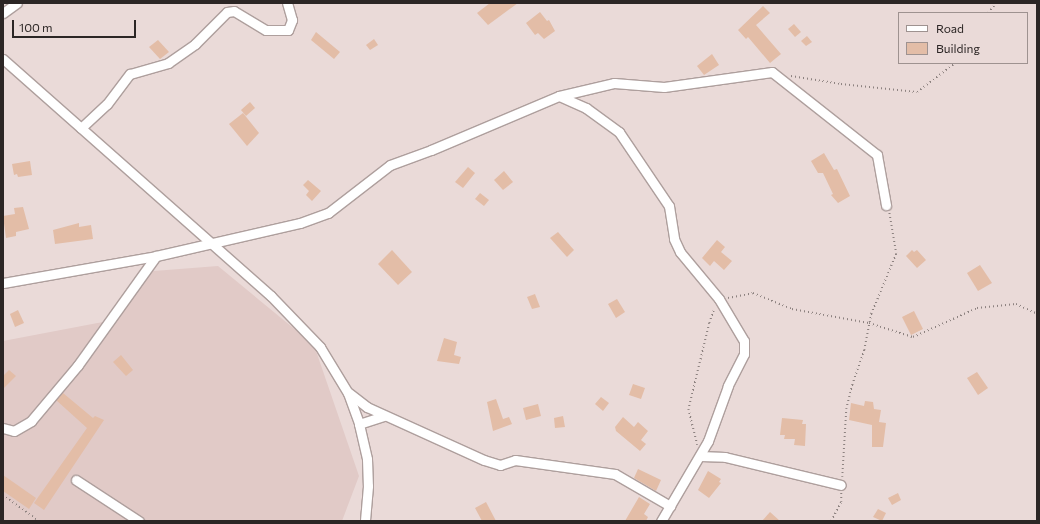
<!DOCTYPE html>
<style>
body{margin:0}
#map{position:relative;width:1040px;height:524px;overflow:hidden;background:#eadad8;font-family:Commissioner,sans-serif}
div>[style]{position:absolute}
.built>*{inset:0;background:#e1cac7}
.building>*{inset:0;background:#e3bda7}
.path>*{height:1.5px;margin-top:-0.75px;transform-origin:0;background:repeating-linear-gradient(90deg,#8d8280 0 1px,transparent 0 4px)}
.roads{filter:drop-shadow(1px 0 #ae9f9d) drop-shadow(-1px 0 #ae9f9d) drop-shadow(0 1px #ae9f9d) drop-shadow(0 -1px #ae9f9d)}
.minor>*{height:9px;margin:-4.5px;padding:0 4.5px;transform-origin:4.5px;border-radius:4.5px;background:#fff}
span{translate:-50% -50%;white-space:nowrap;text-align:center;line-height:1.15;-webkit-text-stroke:3px #eadad8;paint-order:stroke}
.frame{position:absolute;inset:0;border:4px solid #2c2625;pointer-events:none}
.legend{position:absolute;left:898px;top:12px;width:130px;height:52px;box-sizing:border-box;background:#eadad8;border:1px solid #9e9290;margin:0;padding:5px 7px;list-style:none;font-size:12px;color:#2c2625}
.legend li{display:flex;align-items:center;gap:8px;height:20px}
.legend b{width:20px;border:1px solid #9e9290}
.scale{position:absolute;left:12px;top:20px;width:124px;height:18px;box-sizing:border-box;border:2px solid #2c2625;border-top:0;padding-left:5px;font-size:12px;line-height:14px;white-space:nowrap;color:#2c2625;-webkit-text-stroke:3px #eadad8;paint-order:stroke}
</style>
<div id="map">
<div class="built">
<i style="clip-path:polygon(218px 266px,314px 345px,359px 476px,342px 521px,3px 521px,3px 341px,108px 321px,141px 272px)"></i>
</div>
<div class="building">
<i style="clip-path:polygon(490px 3px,518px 3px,488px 25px,477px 13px)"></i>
<i style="clip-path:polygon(763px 6px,770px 13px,756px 25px,781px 54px,770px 63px,748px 37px,746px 39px,738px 30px)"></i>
<i style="clip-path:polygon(540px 12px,547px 21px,549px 20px,555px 31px,544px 39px,538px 33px,535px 35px,526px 23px)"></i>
<i style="clip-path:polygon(794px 24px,801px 32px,795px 37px,788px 29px)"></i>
<i style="clip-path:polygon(316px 32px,340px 52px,334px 59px,311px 40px)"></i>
<i style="clip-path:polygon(807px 36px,812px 42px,806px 46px,801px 41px)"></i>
<i style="clip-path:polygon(374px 39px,378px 45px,370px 50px,366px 45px)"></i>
<i style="clip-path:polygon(158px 40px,169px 52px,160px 59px,149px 47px)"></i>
<i style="clip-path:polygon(712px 54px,719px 65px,704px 75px,697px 66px)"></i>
<i style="clip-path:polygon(250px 102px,255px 108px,246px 116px,241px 110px)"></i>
<i style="clip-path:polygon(243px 113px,259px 133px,247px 146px,229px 124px)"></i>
<i style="clip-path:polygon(824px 153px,834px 170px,837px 169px,850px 196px,838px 203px,831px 195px,833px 194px,823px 173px,818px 173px,811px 161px)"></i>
<i style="clip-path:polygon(30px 161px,32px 175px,18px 177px,17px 174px,14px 175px,12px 164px)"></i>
<i style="clip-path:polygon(468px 167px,475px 173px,463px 188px,455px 182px)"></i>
<i style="clip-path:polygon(504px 171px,513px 182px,503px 190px,494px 180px)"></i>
<i style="clip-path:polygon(308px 180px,321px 191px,312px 201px,306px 195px,309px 191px,303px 185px)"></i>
<i style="clip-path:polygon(480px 193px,489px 200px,484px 206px,475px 199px)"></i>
<i style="clip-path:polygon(23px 207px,29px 229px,16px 232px,16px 236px,6px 238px,3px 216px,15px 214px,14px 208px)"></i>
<i style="clip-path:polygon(79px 223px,79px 227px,91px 225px,93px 239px,55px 244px,53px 230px)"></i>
<i style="clip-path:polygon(558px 232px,574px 250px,567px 257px,550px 238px)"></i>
<i style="clip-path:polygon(717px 240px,725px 247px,721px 252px,732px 261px,724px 270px,714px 261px,710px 266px,702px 258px)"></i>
<i style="clip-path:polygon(392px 250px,412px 272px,398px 285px,378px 264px)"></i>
<i style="clip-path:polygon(912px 250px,914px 252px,917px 250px,926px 260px,917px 268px,906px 256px)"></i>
<i style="clip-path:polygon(980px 265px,992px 283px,978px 291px,967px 273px)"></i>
<i style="clip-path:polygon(535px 294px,540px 307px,532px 309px,527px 297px)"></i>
<i style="clip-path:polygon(617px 299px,625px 312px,616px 318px,608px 304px)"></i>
<i style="clip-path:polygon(18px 310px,24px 323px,15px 327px,10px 314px)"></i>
<i style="clip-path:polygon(914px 311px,923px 329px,911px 335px,902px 317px)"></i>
<i style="clip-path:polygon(444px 338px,457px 342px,454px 355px,461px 357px,459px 364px,437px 361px)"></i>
<i style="clip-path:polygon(121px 355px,133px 370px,126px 376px,113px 362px)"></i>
<i style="clip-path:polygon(9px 370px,16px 376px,3px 389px,3px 376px)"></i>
<i style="clip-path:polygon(977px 372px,988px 388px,978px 395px,967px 378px)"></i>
<i style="clip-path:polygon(633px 384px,645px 388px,641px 399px,629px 395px)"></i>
<i style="clip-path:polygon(63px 393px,93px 418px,95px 416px,104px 420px,44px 510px,34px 503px,87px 428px,56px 400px)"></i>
<i style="clip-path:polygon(601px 397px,609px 403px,603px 411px,595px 404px)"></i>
<i style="clip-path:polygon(496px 399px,503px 419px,509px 417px,512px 424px,493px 431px,487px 402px)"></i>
<i style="clip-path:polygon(865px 401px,873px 402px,874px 409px,881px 410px,879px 422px,886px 423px,883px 447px,872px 447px,872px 425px,849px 420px,851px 403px,864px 406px)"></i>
<i style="clip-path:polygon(538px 404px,541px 416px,526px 420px,523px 408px)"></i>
<i style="clip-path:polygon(563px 416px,565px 427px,555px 428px,554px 418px)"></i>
<i style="clip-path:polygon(623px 417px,634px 427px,638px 422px,648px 431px,641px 440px,646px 444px,640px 451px,616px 431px,615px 427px)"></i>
<i style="clip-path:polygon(782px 418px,803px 420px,802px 424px,806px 424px,805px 446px,794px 445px,795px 439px,784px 439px,785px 435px,780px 435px)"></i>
<i style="clip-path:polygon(638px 469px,661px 480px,656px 491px,634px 478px)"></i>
<i style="clip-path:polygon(708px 471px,721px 479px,719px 482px,721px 483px,709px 498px,698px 490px)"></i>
<i style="clip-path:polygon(3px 475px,36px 498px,29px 509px,3px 491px)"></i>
<i style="clip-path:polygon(898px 493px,901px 500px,892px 505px,888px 498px)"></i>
<i style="clip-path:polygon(639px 497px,650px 504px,644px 514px,648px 517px,646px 521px,625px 521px)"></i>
<i style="clip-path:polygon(486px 502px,496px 521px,482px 521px,475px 508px)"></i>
<i style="clip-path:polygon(878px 509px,886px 513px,882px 521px,873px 517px)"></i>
<i style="clip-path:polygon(770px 512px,780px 521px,762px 521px)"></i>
</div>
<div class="path">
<i style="left:988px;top:13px;width:13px;rotate:-51deg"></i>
<i style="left:791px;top:76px;width:51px;rotate:9.1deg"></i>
<i style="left:841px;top:84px;width:76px;rotate:6deg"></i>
<i style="left:917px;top:92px;width:48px;rotate:-37.3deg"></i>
<i style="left:728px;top:298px;width:25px;rotate:-11deg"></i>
<i style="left:753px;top:293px;width:42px;rotate:22.3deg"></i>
<i style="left:792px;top:309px;width:78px;rotate:10.3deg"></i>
<i style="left:869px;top:323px;width:46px;rotate:17.7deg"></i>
<i style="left:913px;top:337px;width:70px;rotate:-24.4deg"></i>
<i style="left:977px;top:308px;width:39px;rotate:-6deg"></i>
<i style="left:1016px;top:304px;width:23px;rotate:25deg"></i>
<i style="left:697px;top:445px;width:36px;rotate:-104deg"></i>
<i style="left:688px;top:410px;width:89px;rotate:-76.4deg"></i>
<i style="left:709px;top:323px;width:15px;rotate:-70deg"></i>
<i style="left:842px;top:477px;width:68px;rotate:-86.6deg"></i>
<i style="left:846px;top:409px;width:25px;rotate:-76deg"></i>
<i style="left:852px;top:385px;width:37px;rotate:-71deg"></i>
<i style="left:864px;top:350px;width:37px;rotate:-79deg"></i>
<i style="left:871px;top:314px;width:65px;rotate:-67.4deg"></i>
<i style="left:896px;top:254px;width:43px;rotate:-99.5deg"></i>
<i style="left:3px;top:495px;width:44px;rotate:35.8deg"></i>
<i style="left:831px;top:521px;width:21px;rotate:-62deg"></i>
<i style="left:841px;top:502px;width:9px;rotate:-90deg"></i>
</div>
<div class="roads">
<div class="minor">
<i style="left:3px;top:13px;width:17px;rotate:-36deg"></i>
<i style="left:3px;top:59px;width:358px;rotate:41.5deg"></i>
<i style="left:271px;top:296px;width:71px;rotate:46.1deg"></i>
<i style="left:320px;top:347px;width:54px;rotate:58.7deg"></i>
<i style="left:348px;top:393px;width:33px;rotate:70deg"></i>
<i style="left:359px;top:424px;width:36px;rotate:77deg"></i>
<i style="left:367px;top:459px;width:27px;rotate:88deg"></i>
<i style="left:368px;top:486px;width:35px;rotate:95deg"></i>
<i style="left:559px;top:96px;width:30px;rotate:24deg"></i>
<i style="left:586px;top:108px;width:41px;rotate:36deg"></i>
<i style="left:619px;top:132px;width:89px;rotate:56deg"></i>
<i style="left:669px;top:206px;width:33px;rotate:81deg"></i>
<i style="left:674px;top:239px;width:14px;rotate:65deg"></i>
<i style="left:680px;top:252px;width:61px;rotate:50.3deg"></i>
<i style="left:719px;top:299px;width:49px;rotate:59.2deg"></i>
<i style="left:744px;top:341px;width:13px;rotate:90deg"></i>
<i style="left:744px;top:354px;width:36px;rotate:117deg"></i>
<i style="left:728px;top:386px;width:59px;rotate:110deg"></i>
<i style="left:708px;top:441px;width:93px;rotate:120.4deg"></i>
<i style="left:81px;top:128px;width:35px;rotate:-43deg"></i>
<i style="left:107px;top:104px;width:38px;rotate:-53deg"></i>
<i style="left:130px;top:74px;width:40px;rotate:-16deg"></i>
<i style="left:168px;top:63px;width:33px;rotate:-35deg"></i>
<i style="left:195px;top:44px;width:45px;rotate:-45deg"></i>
<i style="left:227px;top:12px;width:7px;rotate:-8deg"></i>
<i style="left:234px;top:11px;width:37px;rotate:31deg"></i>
<i style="left:266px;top:30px;width:22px"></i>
<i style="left:288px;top:30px;width:11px;rotate:-68deg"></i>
<i style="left:292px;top:20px;width:18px;rotate:-106deg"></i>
<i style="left:3px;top:283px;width:155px;rotate:-10deg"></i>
<i style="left:156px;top:256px;width:148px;rotate:-12.9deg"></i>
<i style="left:300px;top:223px;width:30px;rotate:-20deg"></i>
<i style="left:328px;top:213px;width:78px;rotate:-37.7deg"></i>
<i style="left:390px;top:165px;width:44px;rotate:-20.1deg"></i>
<i style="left:431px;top:150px;width:139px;rotate:-22.9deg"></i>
<i style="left:559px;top:96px;width:57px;rotate:-13.3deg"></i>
<i style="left:614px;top:83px;width:50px;rotate:4.6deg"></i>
<i style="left:664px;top:87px;width:109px;rotate:-7.9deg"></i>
<i style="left:772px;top:72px;width:134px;rotate:38.3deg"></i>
<i style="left:877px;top:155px;width:51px;rotate:79.8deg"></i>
<i style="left:349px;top:393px;width:23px;rotate:38deg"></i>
<i style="left:367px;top:407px;width:128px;rotate:24.4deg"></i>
<i style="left:484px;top:460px;width:17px;rotate:17deg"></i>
<i style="left:500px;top:465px;width:16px;rotate:-18deg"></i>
<i style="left:515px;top:460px;width:101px;rotate:8deg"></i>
<i style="left:615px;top:474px;width:64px;rotate:30.2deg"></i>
<i style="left:359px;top:424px;width:26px;rotate:-18deg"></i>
<i style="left:3px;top:428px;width:11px;rotate:15deg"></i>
<i style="left:14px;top:431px;width:20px;rotate:-30deg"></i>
<i style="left:31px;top:421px;width:73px;rotate:-50deg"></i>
<i style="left:78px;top:365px;width:134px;rotate:-54.4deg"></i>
<i style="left:700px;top:456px;width:25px;rotate:2deg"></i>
<i style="left:725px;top:457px;width:119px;rotate:13.6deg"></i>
<i style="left:76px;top:480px;width:75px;rotate:33.1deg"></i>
</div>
</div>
<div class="frame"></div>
<ul class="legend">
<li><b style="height:5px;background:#fff"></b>Road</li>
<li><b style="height:11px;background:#e3bda7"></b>Building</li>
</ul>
<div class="scale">100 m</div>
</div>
